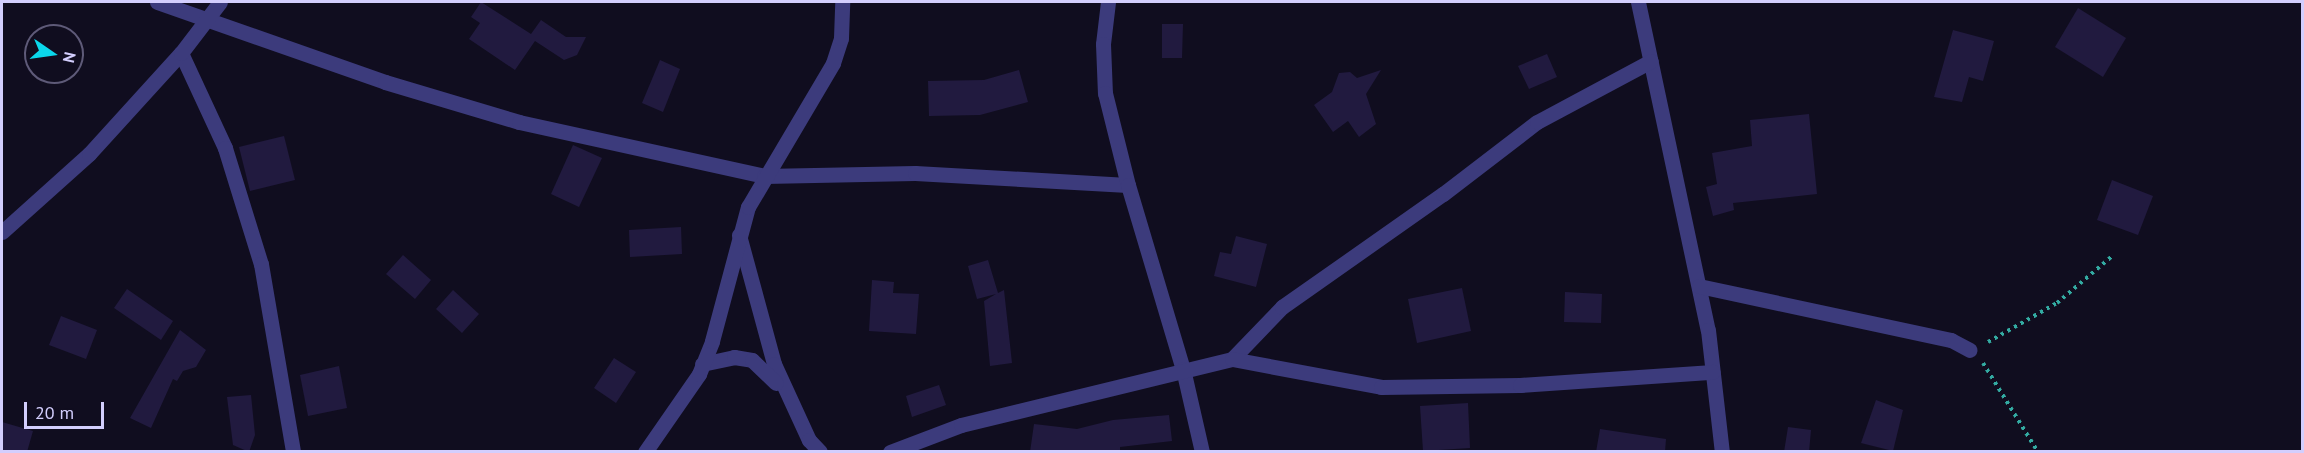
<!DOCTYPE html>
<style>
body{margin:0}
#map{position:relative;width:2304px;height:453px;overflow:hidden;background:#100d1f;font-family:"PT Sans",sans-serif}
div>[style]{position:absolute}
.building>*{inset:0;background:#211a3f}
.path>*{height:4px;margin-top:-2px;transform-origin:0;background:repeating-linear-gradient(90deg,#33aba2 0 3px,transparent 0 7.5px)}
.minor>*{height:15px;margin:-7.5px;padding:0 7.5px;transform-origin:7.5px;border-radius:7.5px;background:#3c3b7c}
span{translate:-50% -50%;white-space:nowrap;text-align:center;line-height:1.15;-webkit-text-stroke:6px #100d1f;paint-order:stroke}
.frame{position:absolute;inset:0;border:3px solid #d3cefd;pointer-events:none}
.north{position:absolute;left:24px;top:24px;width:60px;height:60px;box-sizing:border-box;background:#100d1f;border:2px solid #5e5a78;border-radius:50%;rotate:103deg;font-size:16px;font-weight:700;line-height:24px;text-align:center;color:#d3cefd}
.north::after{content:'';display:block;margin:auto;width:21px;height:27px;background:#0bd7eb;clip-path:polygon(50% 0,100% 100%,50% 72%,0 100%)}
.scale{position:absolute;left:24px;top:402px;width:80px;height:27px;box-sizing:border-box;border:3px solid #d3cefd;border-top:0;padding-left:8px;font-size:18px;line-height:21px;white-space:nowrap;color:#d3cefd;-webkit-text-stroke:4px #100d1f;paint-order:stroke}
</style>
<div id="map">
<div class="building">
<i style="clip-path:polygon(481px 2px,531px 34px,541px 20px,566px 37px,586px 37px,577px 55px,564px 60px,535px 41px,515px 70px,469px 39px,480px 23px,471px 17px)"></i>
<i style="clip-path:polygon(2078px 8px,2126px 38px,2103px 77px,2055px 47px)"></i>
<i style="clip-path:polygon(1162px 24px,1183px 24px,1182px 58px,1162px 58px)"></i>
<i style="clip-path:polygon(1953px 30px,1994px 41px,1983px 81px,1969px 77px,1962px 102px,1934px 97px)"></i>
<i style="clip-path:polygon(1547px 54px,1557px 77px,1529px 89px,1518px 66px)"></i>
<i style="clip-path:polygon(660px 60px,680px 69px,663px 112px,642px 103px)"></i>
<i style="clip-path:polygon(1019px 70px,1028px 102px,980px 115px,929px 116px,928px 81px,984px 80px)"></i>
<i style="clip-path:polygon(1381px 70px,1366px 94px,1376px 124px,1359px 137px,1348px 121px,1333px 132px,1314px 105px,1332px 92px,1339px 73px,1350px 72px,1357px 78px)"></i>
<i style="clip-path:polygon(1809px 114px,1817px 194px,1733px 203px,1734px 210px,1713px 216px,1706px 187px,1717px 184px,1712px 153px,1752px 146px,1750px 120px)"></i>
<i style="clip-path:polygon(284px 136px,295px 180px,250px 191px,239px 147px)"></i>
<i style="clip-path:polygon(573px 145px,602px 158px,579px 207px,551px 194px)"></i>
<i style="clip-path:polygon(2112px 180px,2153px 196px,2138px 235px,2097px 220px)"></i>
<i style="clip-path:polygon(681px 227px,682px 254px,630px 257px,629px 230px)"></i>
<i style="clip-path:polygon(1236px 236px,1267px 244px,1256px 287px,1214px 276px,1220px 252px,1231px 254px)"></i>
<i style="clip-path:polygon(403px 255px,431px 280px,415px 299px,386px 274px)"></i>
<i style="clip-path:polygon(988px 260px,998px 293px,1004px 290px,1012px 363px,990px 366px,984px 301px,996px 294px,977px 299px,968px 266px)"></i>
<i style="clip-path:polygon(872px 280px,894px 282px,893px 293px,919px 294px,916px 334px,869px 331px)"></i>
<i style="clip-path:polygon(1462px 288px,1471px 331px,1417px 343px,1408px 299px)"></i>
<i style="clip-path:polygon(127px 289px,173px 321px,161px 340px,114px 308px)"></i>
<i style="clip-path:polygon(453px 290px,479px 314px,462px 333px,436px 309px)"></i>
<i style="clip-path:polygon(1565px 292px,1602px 294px,1601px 323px,1564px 322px)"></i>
<i style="clip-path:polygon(61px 316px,97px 330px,86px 359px,49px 345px)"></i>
<i style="clip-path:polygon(180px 330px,206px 350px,196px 367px,183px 371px,177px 381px,173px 379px,151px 428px,130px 418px)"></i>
<i style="clip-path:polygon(614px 358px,636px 372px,616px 403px,594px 388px)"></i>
<i style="clip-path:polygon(339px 366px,347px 408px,308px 416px,300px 375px)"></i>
<i style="clip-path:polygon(939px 385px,946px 405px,912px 417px,906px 396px)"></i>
<i style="clip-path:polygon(251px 395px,255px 435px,249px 452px,233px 445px,227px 397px)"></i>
<i style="clip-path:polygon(1876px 400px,1903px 410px,1893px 451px,1861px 443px)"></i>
<i style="clip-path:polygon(1468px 403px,1470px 448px,1423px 451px,1420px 406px)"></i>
<i style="clip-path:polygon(1169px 415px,1172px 441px,1120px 447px,1120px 452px,1030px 452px,1034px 424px,1077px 429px,1113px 420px)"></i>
<i style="clip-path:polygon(2px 422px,33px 431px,27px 452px,2px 452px)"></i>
<i style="clip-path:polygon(1788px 427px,1811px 430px,1809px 452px,1784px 452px)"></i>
<i style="clip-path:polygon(1600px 429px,1666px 439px,1665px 452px,1596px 452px)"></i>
</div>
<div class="path">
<i style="left:1988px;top:342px;width:79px;rotate:-29.5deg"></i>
<i style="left:2057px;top:303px;width:71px;rotate:-40.4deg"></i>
<i style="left:1983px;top:363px;width:105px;rotate:58.3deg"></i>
</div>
<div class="minor">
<i style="left:157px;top:2px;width:242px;rotate:19.3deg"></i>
<i style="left:385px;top:82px;width:140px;rotate:16.6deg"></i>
<i style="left:519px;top:122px;width:251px;rotate:12.4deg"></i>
<i style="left:764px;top:176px;width:151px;rotate:-1.1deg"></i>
<i style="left:915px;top:173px;width:213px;rotate:3.2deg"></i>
<i style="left:1108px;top:2px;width:42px;rotate:96.8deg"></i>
<i style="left:1103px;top:44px;width:49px;rotate:87.7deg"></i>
<i style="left:1105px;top:93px;width:95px;rotate:76deg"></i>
<i style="left:1128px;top:185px;width:192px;rotate:73.4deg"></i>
<i style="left:1183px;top:369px;width:85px;rotate:77.1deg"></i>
<i style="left:1638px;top:2px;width:335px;rotate:78deg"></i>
<i style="left:1708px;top:330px;width:123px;rotate:83.5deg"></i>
<i style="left:181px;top:53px;width:105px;rotate:65.1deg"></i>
<i style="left:225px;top:148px;width:121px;rotate:72.8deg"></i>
<i style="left:261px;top:264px;width:191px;rotate:80.3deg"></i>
<i style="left:2px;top:232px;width:117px;rotate:-41.9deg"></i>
<i style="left:89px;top:154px;width:137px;rotate:-47.7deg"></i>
<i style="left:181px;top:53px;width:64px;rotate:-52.6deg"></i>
<i style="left:739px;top:235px;width:134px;rotate:74.8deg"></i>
<i style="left:774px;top:364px;width:84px;rotate:65.3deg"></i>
<i style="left:809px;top:440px;width:16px;rotate:47deg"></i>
<i style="left:1699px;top:286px;width:258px;rotate:12.1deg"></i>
<i style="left:1951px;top:340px;width:21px;rotate:28deg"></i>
<i style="left:1232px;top:359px;width:72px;rotate:-46.1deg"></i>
<i style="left:1282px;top:307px;width:197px;rotate:-35.1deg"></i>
<i style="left:1443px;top:194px;width:118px;rotate:-37.5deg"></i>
<i style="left:1537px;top:122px;width:129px;rotate:-28.2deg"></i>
<i style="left:702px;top:364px;width:33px;rotate:-12deg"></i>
<i style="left:734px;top:357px;width:18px;rotate:9deg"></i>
<i style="left:752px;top:360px;width:33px;rotate:44deg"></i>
<i style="left:645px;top:452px;width:95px;rotate:-55.3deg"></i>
<i style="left:699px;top:374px;width:35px;rotate:-68deg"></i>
<i style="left:712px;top:341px;width:139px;rotate:-75deg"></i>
<i style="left:748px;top:207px;width:167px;rotate:-59.4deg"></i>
<i style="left:833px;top:63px;width:26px;rotate:-72deg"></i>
<i style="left:841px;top:38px;width:36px;rotate:-88deg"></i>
<i style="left:890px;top:452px;width:76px;rotate:-20.8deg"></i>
<i style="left:961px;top:425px;width:279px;rotate:-13.7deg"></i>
<i style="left:1232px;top:359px;width:152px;rotate:10.6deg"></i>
<i style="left:1381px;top:387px;width:139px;rotate:-0.8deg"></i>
<i style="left:1520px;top:385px;width:193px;rotate:-3.9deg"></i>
</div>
<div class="frame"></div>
<div class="north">N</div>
<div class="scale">20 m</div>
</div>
